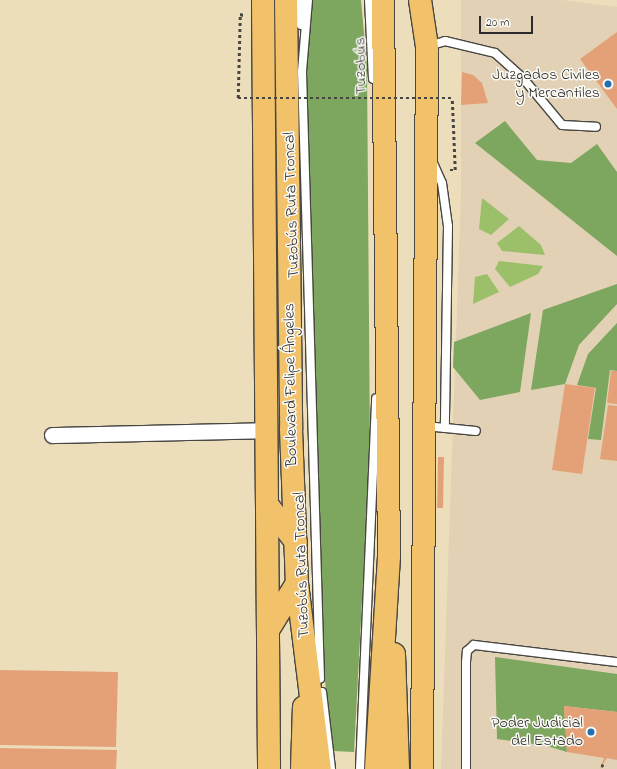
<!DOCTYPE html>
<meta charset="utf-8">
<style>
body{margin:0}
#map{position:relative;width:617px;height:769px;overflow:hidden;background:#ecdebb;font-family:"Indie Flower",sans-serif}
div>[style]{position:absolute}
.built>*{inset:0;background:#e2d1b4}
.green>*{inset:0;background:#9cc06a}
.forest>*{inset:0;background:#7da65e}
.building>*{inset:0;background:#e4a178}
.path>*{height:2.5px;margin-top:-1.25px;transform-origin:0;background:repeating-linear-gradient(90deg,#484641 0 3px,transparent 0 6px)}
.roads{filter:drop-shadow(1px 0 #484641) drop-shadow(-1px 0 #484641) drop-shadow(0 1px #484641) drop-shadow(0 -1px #484641)}
.service>*{height:8px;margin:-4px;padding:0 4px;transform-origin:4px;border-radius:4px;background:#fff}
.minor>*{height:15px;margin:-7.5px;padding:0 7.5px;transform-origin:7.5px;border-radius:7.5px;background:#fff}
.primary>*{height:22px;margin:-11px;padding:0 11px;transform-origin:11px;border-radius:11px;background:#f2c26a}
.trunk>*{height:22px;margin:-11px;padding:0 11px;transform-origin:11px;border-radius:11px;background:#f2c26a}
.path-bridge>*{height:2.5px;margin-top:-1.25px;transform-origin:0;background:repeating-linear-gradient(90deg,#484641 0 3px,transparent 0 6px)}
.dots>*{width:11px;height:11px;translate:-50% -50%;box-sizing:border-box;border:2px solid #fdfcf7;border-radius:50%}
span{translate:-50% -50%;white-space:nowrap;text-align:center;line-height:1.15;-webkit-text-stroke:3px #fdfcf7;paint-order:stroke}
.street-label{font-size:16px;color:#2b2b2b}
.poi-label{font-size:16px;color:#2b2b2b}
.right{translate:-100% -50%;text-align:right}
.scale{position:absolute;left:479px;top:16px;width:54px;height:18px;box-sizing:border-box;border:2px solid #2b2b2b;border-top:0;padding-left:5px;font-size:12px;line-height:14px;white-space:nowrap;color:#2b2b2b;-webkit-text-stroke:3px #fdfcf7;paint-order:stroke}
</style>
<div id="map">
<div class="built">
<i style="clip-path:polygon(461px 0,562px 0,617px 7px,617px 769px,441px 769px,461px 193px)"></i>
</div>
<div class="green">
<i style="clip-path:polygon(482px 198px,509px 219px,491px 235px,479px 229px)"></i>
<i style="clip-path:polygon(519px 226px,541px 245px,545px 255px,502px 251px,497px 243px)"></i>
<i style="clip-path:polygon(499px 261px,543px 266px,538px 274px,510px 287px,495px 269px)"></i>
<i style="clip-path:polygon(487px 274px,499px 292px,473px 304px,475px 277px)"></i>
</div>
<div class="forest">
<i style="clip-path:polygon(312px 0,361px 0,367px 67px,370px 450px,354px 752px,333px 751px,323px 663px,306px 72px)"></i>
<i style="clip-path:polygon(505px 121px,537px 160px,571px 163px,597px 144px,617px 172px,617px 256px,475px 143px)"></i>
<i style="clip-path:polygon(617px 284px,617px 304px,579px 345px,565px 384px,531px 390px,543px 310px)"></i>
<i style="clip-path:polygon(531px 313px,520px 392px,480px 400px,453px 367px,454px 342px)"></i>
<i style="clip-path:polygon(617px 323px,617px 371px,610px 370px,601px 440px,588px 439px,596px 388px,577px 385px,588px 354px)"></i>
<i style="clip-path:polygon(495px 657px,617px 674px,617px 712px,564px 706px,567px 752px,547px 746px,497px 739px)"></i>
</div>
<div class="building">
<i style="clip-path:polygon(617px 32px,617px 109px,580px 59px)"></i>
<i style="clip-path:polygon(462px 72px,473px 75px,482px 83px,488px 103px,461px 105px)"></i>
<i style="clip-path:polygon(611px 371px,617px 371px,617px 404px,607px 403px)"></i>
<i style="clip-path:polygon(565px 384px,595px 388px,582px 474px,552px 470px)"></i>
<i style="clip-path:polygon(608px 405px,617px 406px,617px 461px,600px 459px)"></i>
<i style="clip-path:polygon(438px 457px,444px 457px,443px 508px,437px 508px)"></i>
<i style="clip-path:polygon(0 670px,118px 672px,116px 747px,0 745px)"></i>
<i style="clip-path:polygon(564px 706px,617px 712px,617px 760px,607px 758px,600px 769px,604px 758px,567px 752px)"></i>
<i style="clip-path:polygon(0 748px,117px 750px,116px 769px,0 769px)"></i>
</div>
<div class="path">
<i style="left:238px;top:98px;width:84px;rotate:-88.6deg"></i>
<i style="left:240px;top:14px;width:4px;rotate:14deg"></i>
<i style="left:450px;top:170px;width:5px"></i>
<i style="left:455px;top:170px;width:72px;rotate:-92.4deg"></i>
<i style="left:601px;top:765px;width:3px;rotate:18deg"></i>
</div>
<div class="roads">
<div class="service">
<i style="left:301px;top:0;width:25px;rotate:90deg"></i>
<i style="left:308px;top:0;width:72px;rotate:94.8deg"></i>
<i style="left:302px;top:72px;width:607px;rotate:88.3deg"></i>
<i style="left:369px;top:0;width:79px;rotate:87.1deg"></i>
<i style="left:428px;top:46px;width:18px;rotate:-16deg"></i>
<i style="left:445px;top:41px;width:51px;rotate:13.5deg"></i>
<i style="left:495px;top:53px;width:36px;rotate:42deg"></i>
<i style="left:522px;top:77px;width:62px;rotate:50.2deg"></i>
<i style="left:562px;top:125px;width:34px;rotate:3deg"></i>
<i style="left:433px;top:163px;width:22px;rotate:66deg"></i>
<i style="left:442px;top:183px;width:43px;rotate:82.1deg"></i>
<i style="left:448px;top:226px;width:202px;rotate:90.9deg"></i>
<i style="left:425px;top:426px;width:51px;rotate:5.6deg"></i>
<i style="left:322px;top:692px;width:78px;rotate:83.3deg"></i>
<i style="left:360px;top:769px;width:371px;rotate:-87.5deg"></i>
<i style="left:466px;top:769px;width:107px;rotate:-90deg"></i>
<i style="left:466px;top:662px;width:11px;rotate:-85deg"></i>
<i style="left:467px;top:651px;width:9px;rotate:-41deg"></i>
<i style="left:474px;top:645px;width:144px;rotate:6.8deg"></i>
</div>
<div class="minor">
<i style="left:52px;top:435px;width:215px;rotate:-1.3deg"></i>
</div>
<div class="primary">
<i style="left:263px;top:0;width:769px;rotate:89.55deg"></i>
<i style="left:420px;top:0;width:48px;rotate:81.5deg"></i>
<i style="left:427px;top:47px;width:722px;rotate:90.4deg"></i>
</div>
<div class="trunk">
<i style="left:286px;top:0;width:429px;rotate:89.3deg"></i>
<i style="left:291px;top:429px;width:154px;rotate:87.8deg"></i>
<i style="left:297px;top:583px;width:187px;rotate:83deg"></i>
<i style="left:269px;top:507px;width:44px;rotate:52.4deg"></i>
<i style="left:270px;top:627px;width:52px;rotate:-58.5deg"></i>
<i style="left:394px;top:654px;width:115px;rotate:88deg"></i>
<i style="left:302px;top:769px;width:62px;rotate:-88.2deg"></i>
<i style="left:376px;top:769px;width:213px;rotate:-86.5deg"></i>
<i style="left:389px;top:556px;width:556px;rotate:-90.62deg"></i>
</div>
</div>
<div class="path-bridge">
<i style="left:238px;top:98px;width:214px"></i>
</div>
<div class="dots">
<i style="left:608px;top:84px;background:#1f6fb2"></i>
<i style="left:591px;top:732px;background:#1f6fb2"></i>
</div>
<div class="street-label">
<span style="left:361px;top:66px;rotate:-91deg">Tuzobús</span>
<span style="left:292px;top:205px;rotate:-92deg">Tuzobús Ruta Troncal</span>
<span style="left:291px;top:385px;rotate:-91deg">Boulevard Felipe Ángeles</span>
<span style="left:302px;top:565px;rotate:-92deg">Tuzobús Ruta Troncal</span>
</div>
<div class="poi-label">
<span class="right" style="left:600px;top:84px">Juzgados Civiles<br>y Mercantiles</span>
<span class="right" style="left:583px;top:732px">Poder Judicial<br>del Estado</span>
</div>
<div class="scale">20 m</div>
</div>
